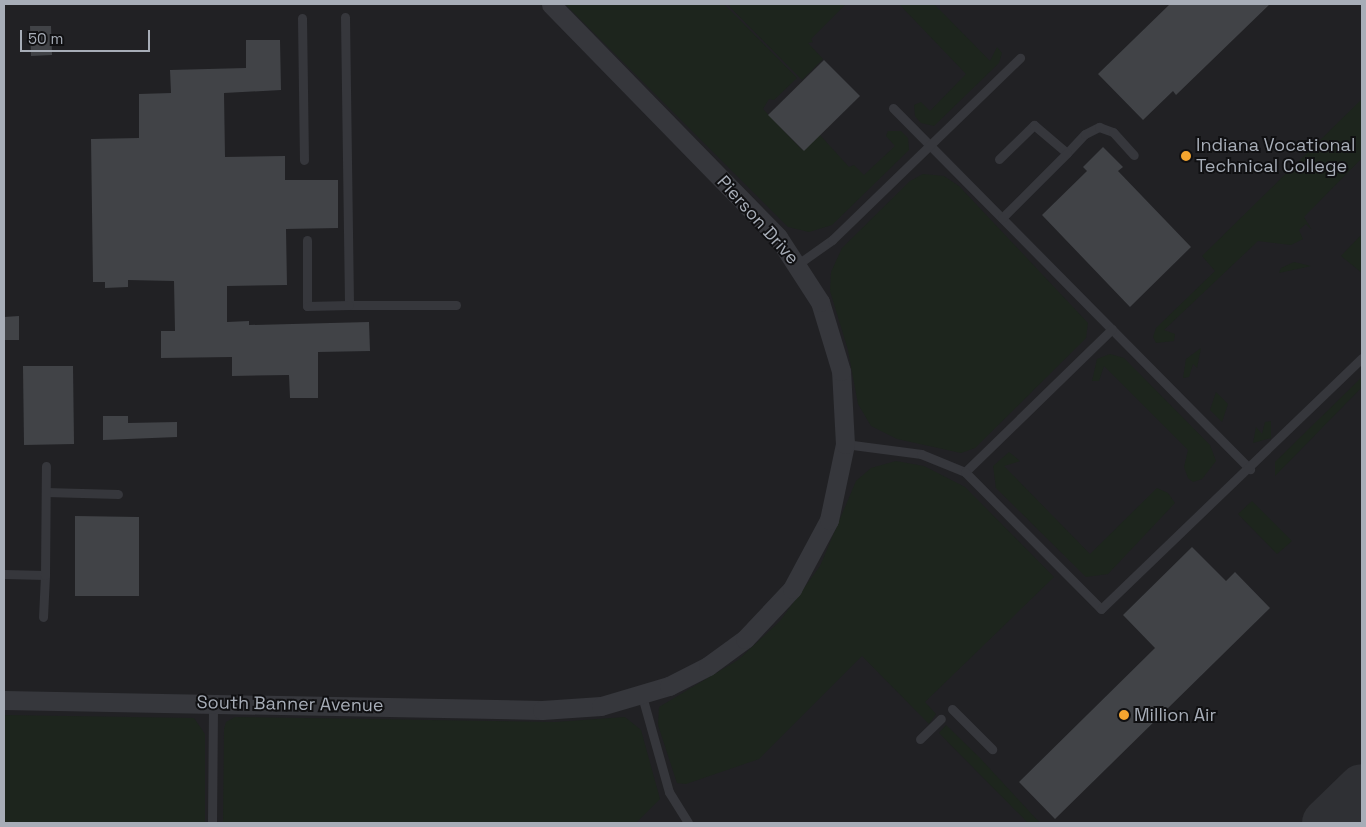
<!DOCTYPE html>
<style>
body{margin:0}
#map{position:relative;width:1366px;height:827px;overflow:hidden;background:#151517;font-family:"Space Grotesk",sans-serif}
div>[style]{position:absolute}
.built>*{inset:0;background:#212124}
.green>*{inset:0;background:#1d251d}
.taxiway>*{height:48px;margin:-24px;padding:0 24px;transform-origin:24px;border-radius:24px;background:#2f3034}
.building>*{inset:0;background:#414347}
.service>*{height:9px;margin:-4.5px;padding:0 4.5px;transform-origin:4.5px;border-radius:4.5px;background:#36373c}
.minor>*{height:19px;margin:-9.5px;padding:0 9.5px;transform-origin:9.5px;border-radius:9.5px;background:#36373c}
.dots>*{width:14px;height:14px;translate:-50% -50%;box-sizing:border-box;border:2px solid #101012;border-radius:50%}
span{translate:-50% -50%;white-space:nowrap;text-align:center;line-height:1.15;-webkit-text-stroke:4px #101012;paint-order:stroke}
.poi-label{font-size:18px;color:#a7adb7}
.left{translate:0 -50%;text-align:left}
.street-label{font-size:18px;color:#a7adb7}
.frame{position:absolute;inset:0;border:5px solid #a7adb7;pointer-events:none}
.scale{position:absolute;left:20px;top:30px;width:130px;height:22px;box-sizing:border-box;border:2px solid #a7adb7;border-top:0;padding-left:6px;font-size:15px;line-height:18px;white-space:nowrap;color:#a7adb7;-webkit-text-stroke:4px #101012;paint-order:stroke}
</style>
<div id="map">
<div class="built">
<i style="clip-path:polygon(4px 4px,1362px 4px,1362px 823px,4px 823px)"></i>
</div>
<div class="green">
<i style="clip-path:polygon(565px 4px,724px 4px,797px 78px,774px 100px,769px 99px,763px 109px,802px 150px,819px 134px,849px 167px,854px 165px,864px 175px,895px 146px,886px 136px,888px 131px,901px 131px,908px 138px,909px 150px,832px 225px,809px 232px,788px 227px)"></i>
<i style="clip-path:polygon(727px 4px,846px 4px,811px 39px,813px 42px,808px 43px,823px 59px,802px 80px)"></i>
<i style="clip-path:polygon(899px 4px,934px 4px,990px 61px,997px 47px,1002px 53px,999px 63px,934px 126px,921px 123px,915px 116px,914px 105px,921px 102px,930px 111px,966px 74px)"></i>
<i style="clip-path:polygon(1362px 99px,1362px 158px,1304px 217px,1312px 230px,1306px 224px,1299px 230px,1303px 239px,1291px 245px,1258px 241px,1164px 330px,1175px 334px,1174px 341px,1156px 343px,1153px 337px,1156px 328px,1215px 271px,1202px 256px)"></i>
<i style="clip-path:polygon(923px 174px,944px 176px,959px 186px,1088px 323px,1086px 338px,1079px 345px,975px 448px,961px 453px,897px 439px,871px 426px,858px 404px,848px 350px,830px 291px,831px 272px,842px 248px,910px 181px)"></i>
<i style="clip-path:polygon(1362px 234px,1362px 273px,1341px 256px)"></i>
<i style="clip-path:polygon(1294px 262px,1311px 266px,1279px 273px,1281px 268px)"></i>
<i style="clip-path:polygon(1201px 348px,1197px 368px,1193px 364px,1189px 377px,1183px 378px,1186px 359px)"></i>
<i style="clip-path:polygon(1110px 354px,1124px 358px,1210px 445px,1216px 461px,1202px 479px,1193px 482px,1188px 478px,1184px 467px,1188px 450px,1104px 366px,1099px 381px,1092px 381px,1097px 359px)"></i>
<i style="clip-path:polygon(1362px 377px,1362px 387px,1275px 476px,1275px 462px)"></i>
<i style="clip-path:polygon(1216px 392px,1228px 404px,1222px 422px,1210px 410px)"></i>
<i style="clip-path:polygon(1271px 421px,1271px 438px,1253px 443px,1256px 427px,1262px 434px,1265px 422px)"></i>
<i style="clip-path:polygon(1009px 452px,1020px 461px,1004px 466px,1090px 554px,1157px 488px,1168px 493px,1175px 503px,1108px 574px,1086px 577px,996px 488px,993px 466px)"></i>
<i style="clip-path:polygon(896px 461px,924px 466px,965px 487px,1054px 577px,925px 702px,936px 714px,929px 724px,862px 656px,759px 759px,686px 784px,677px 783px,658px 725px,659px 707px,738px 660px,780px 621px,820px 566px,856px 481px,871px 468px)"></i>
<i style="clip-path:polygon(1252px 501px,1292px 541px,1277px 554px,1238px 514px)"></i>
<i style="clip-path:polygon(4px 715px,194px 718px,205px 734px,205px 823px,4px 823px)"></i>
<i style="clip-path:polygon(235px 717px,555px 722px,625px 717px,641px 730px,660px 799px,636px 823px,223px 823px,224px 729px,226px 722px)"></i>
<i style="clip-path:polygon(946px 725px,980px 758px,1040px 823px,1028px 823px,939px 733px)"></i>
</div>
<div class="taxiway">
<i style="left:1326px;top:823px;width:50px;rotate:-44.2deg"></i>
</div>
<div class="building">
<i style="clip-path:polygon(1170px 4px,1270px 4px,1176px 95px,1173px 91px,1143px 120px,1098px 74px)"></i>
<i style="clip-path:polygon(30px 26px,51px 26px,52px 55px,31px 56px)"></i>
<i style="clip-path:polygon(246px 40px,280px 40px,281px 90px,224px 93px,225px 157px,285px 156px,285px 180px,338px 180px,338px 228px,286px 229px,287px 285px,227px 286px,227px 322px,249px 321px,249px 325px,369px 322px,370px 351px,318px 352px,318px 398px,290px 398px,289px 375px,232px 376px,232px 357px,161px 358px,161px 331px,175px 331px,174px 281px,128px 280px,128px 287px,105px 288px,105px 282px,93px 282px,91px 139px,139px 138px,139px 94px,171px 93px,170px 70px,246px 68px)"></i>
<i style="clip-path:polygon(824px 60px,860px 96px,804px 151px,768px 115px)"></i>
<i style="clip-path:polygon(1103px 147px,1123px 167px,1118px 171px,1191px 247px,1130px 307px,1042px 215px,1087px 171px,1083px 167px)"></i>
<i style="clip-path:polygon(19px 316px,19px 340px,4px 340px,4px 317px)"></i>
<i style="clip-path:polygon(23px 366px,73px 366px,74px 444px,24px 445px)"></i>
<i style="clip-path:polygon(103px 416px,128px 416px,128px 423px,177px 422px,177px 437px,103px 440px)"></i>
<i style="clip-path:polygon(75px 516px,139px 517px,139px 596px,75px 596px)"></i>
<i style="clip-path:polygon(1192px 547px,1226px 581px,1235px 572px,1270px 608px,1055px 819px,1019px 782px,1155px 648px,1123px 615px)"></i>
</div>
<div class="service">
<i style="left:345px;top:17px;width:288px;rotate:89.2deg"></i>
<i style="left:349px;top:305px;width:107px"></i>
<i style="left:302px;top:18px;width:142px;rotate:89.2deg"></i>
<i style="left:893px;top:108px;width:508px;rotate:45.32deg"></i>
<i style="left:1067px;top:153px;width:26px;rotate:-47deg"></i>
<i style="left:1085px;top:134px;width:16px;rotate:-27deg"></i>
<i style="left:1099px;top:127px;width:15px;rotate:20deg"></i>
<i style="left:1113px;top:132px;width:31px;rotate:48deg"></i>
<i style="left:999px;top:159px;width:49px;rotate:-44.2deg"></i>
<i style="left:1034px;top:125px;width:43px;rotate:40.3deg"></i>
<i style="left:1067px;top:153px;width:92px;rotate:135deg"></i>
<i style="left:307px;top:240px;width:66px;rotate:90deg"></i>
<i style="left:307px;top:306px;width:42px;rotate:-1.4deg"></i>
<i style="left:798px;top:264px;width:42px;rotate:-35.2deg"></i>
<i style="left:832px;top:240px;width:262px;rotate:-44.1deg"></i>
<i style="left:845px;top:444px;width:77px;rotate:7.5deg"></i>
<i style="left:921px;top:454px;width:48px;rotate:22.2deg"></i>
<i style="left:965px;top:472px;width:205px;rotate:-44.2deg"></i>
<i style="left:965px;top:472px;width:193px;rotate:45.2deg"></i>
<i style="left:1101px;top:609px;width:362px;rotate:-43.9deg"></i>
<i style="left:46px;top:492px;width:72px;rotate:1.6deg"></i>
<i style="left:4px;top:574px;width:41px;rotate:1.4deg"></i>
<i style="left:45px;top:575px;width:42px;rotate:92.7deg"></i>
<i style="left:45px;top:575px;width:109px;rotate:-89.5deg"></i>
<i style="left:642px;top:696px;width:100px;rotate:74.3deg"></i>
<i style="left:669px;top:792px;width:36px;rotate:58deg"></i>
<i style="left:952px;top:709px;width:57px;rotate:45deg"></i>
<i style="left:920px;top:739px;width:29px;rotate:-44deg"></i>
<i style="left:212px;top:823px;width:119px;rotate:-89.5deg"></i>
</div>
<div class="minor">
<i style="left:4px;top:700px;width:538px;rotate:1.06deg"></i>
<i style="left:542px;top:710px;width:59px;rotate:-3.9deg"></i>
<i style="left:601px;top:706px;width:71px;rotate:-16.4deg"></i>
<i style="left:669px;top:686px;width:44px;rotate:-27.1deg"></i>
<i style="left:708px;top:666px;width:46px;rotate:-36.1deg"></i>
<i style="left:745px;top:639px;width:69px;rotate:-46.8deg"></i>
<i style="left:792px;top:589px;width:78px;rotate:-61.8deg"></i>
<i style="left:829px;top:520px;width:78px;rotate:-78.1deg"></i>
<i style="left:845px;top:444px;width:73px;rotate:-93.1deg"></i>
<i style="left:841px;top:371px;width:72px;rotate:-106.9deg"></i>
<i style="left:820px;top:302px;width:77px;rotate:-122.9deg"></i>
<i style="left:778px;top:237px;width:325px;rotate:-134.3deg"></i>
</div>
<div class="dots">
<i style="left:1186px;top:156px;background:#f4a52f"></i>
<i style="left:1124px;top:715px;background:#f4a52f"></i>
</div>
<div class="poi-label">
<span class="left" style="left:1196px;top:156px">Indiana Vocational<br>Technical College</span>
<span class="left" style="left:1134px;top:715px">Million Air</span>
</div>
<div class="street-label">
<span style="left:758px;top:220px;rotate:48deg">Pierson Drive</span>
<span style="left:290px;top:704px;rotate:1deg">South Banner Avenue</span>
</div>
<div class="frame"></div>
<div class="scale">50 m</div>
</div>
